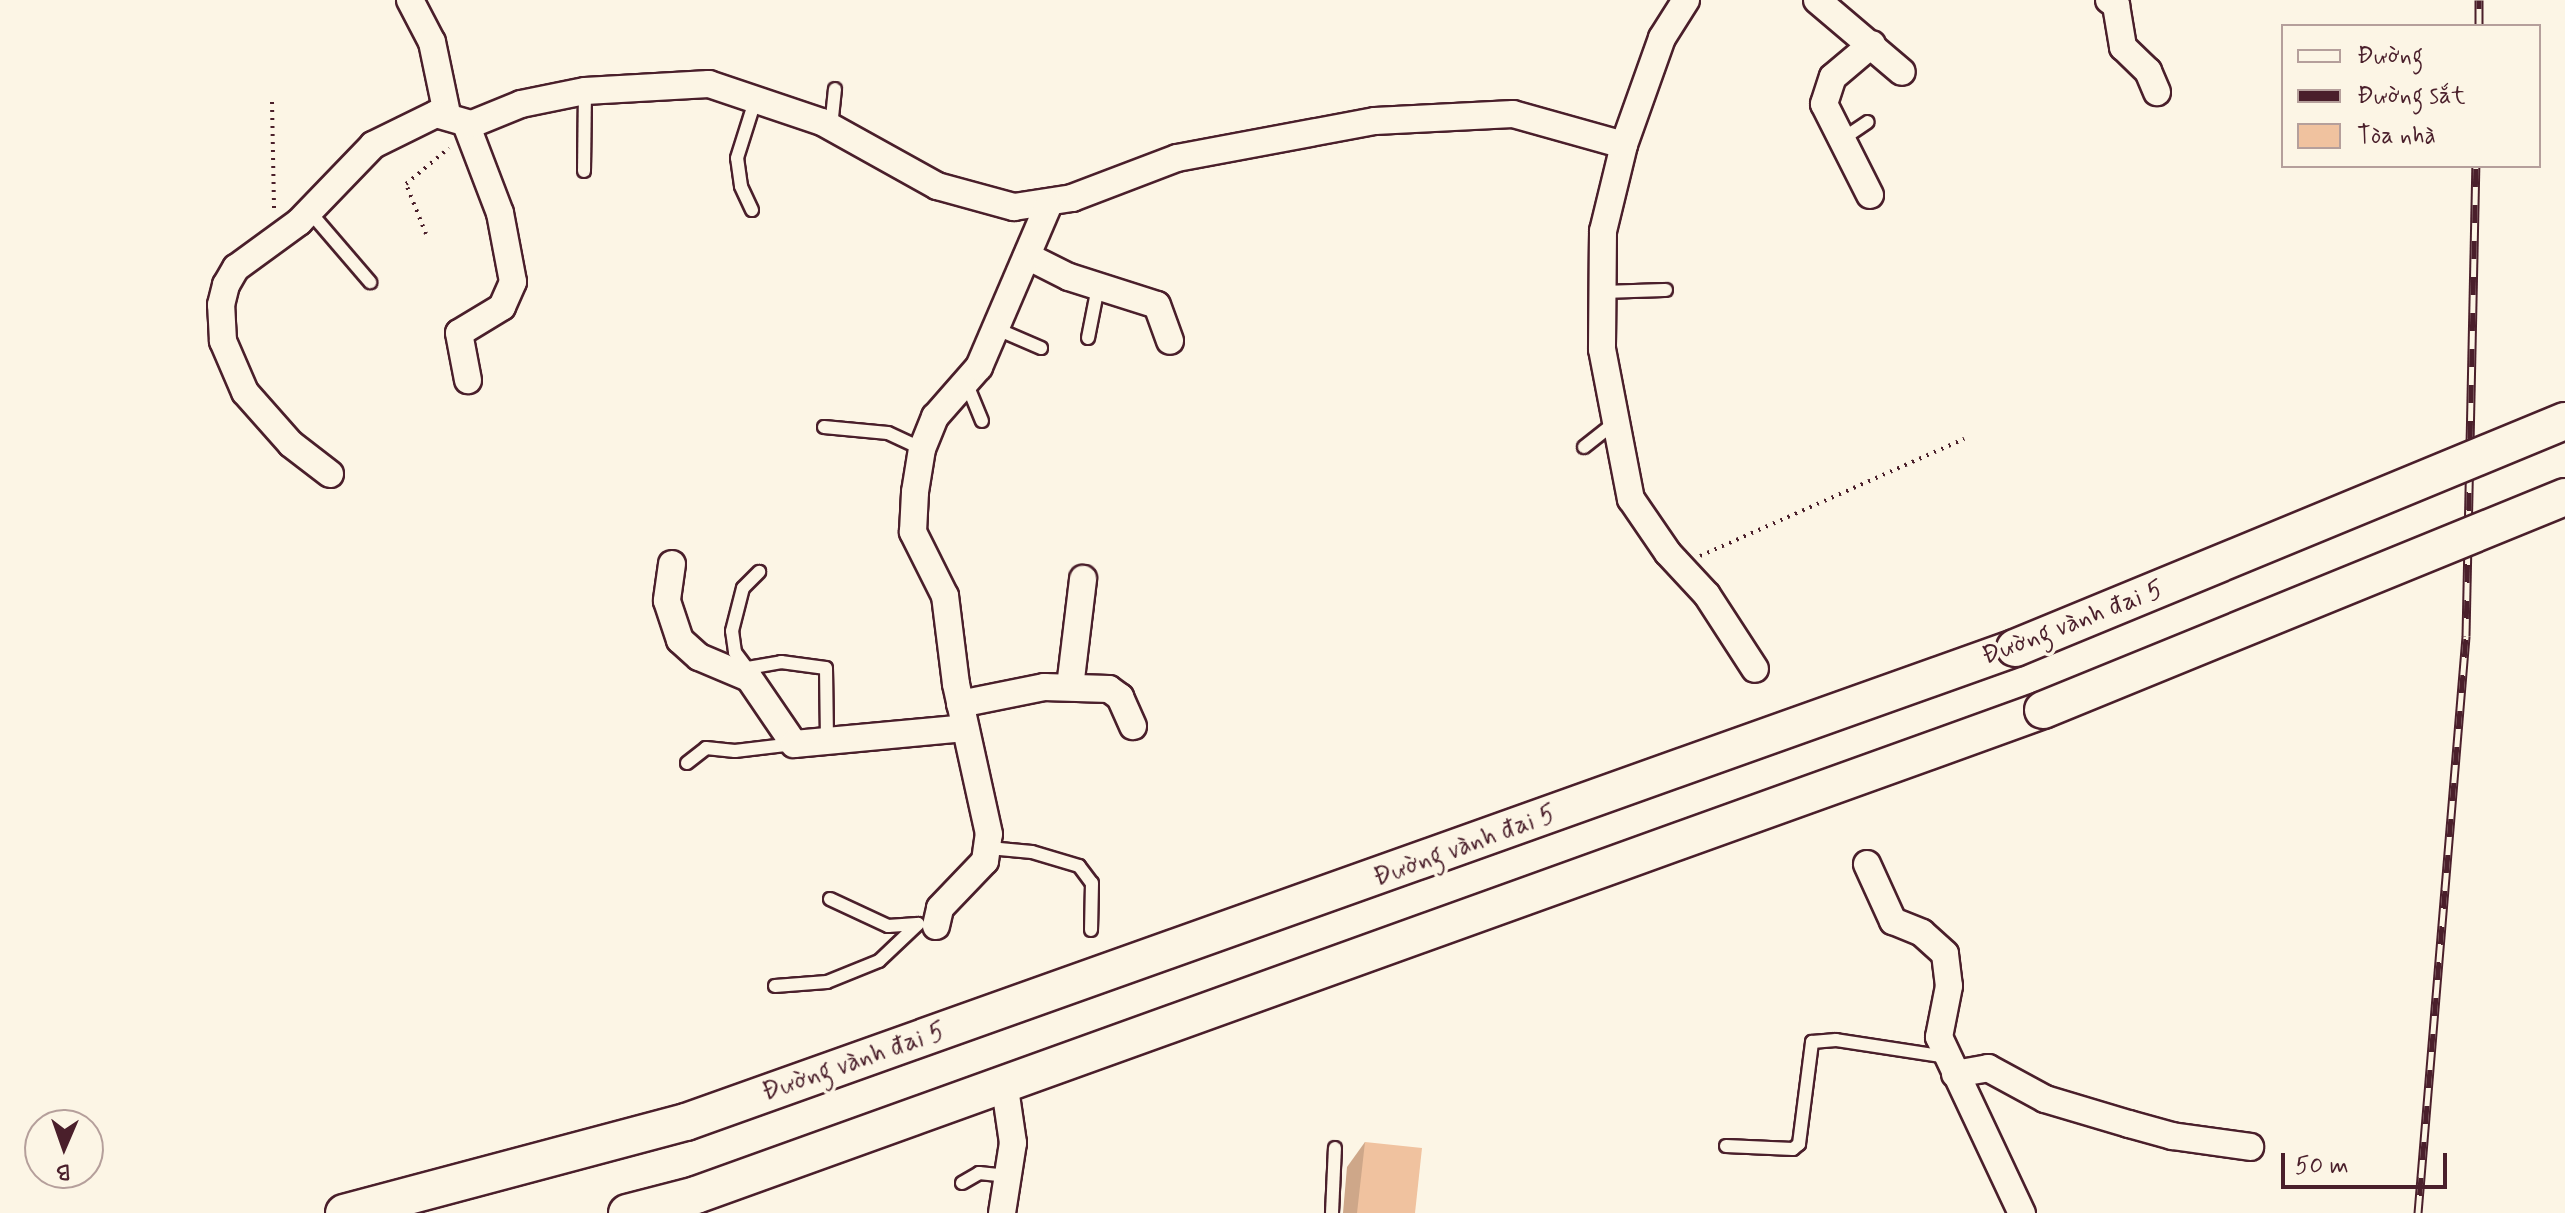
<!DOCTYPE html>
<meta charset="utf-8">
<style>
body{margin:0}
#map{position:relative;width:2565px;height:1213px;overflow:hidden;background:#fcf5e5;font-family:Mynerve,sans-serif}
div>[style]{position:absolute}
.path>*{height:4px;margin-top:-2px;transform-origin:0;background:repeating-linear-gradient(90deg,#4a1f2b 0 2px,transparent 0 8px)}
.roads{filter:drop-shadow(2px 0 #4a1f2b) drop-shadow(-2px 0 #4a1f2b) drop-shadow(0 2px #4a1f2b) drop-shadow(0 -2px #4a1f2b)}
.lane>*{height:12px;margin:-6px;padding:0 6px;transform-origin:6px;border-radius:6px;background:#fcf5e5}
.street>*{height:26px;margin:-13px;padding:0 13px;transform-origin:13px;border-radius:13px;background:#fcf5e5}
.secondary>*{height:36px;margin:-18px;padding:0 18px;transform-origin:18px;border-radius:18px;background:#fcf5e5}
.rail>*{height:9px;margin-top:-4.5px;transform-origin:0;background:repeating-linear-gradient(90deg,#fcf5e5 0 18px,#4a1f2b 0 36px);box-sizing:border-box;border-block:2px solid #4a1f2b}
.bridges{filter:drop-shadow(2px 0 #4a1f2b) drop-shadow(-2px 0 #4a1f2b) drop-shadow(0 2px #4a1f2b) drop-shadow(0 -2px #4a1f2b)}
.secondary-bridge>*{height:36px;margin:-18px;padding:0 18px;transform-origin:18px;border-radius:18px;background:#fcf5e5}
.wall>*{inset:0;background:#cea789}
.building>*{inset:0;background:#f0c29f}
span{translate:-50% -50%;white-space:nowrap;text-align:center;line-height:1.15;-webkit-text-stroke:7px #fcf5e5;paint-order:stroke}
.street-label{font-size:26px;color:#4a1f2b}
.legend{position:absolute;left:2281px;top:24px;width:260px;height:144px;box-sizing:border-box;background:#fcf5e5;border:2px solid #b59f9b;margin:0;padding:10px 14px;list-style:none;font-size:24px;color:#4a1f2b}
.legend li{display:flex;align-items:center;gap:16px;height:40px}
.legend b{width:40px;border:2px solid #b59f9b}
.north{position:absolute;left:24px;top:1109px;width:80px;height:80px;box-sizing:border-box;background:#fcf5e5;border:2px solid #b59f9b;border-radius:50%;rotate:182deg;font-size:22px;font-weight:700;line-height:32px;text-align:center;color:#4a1f2b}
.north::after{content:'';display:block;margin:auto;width:28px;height:36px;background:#4a1f2b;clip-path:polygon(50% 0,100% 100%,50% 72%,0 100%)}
.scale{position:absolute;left:2281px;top:1153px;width:166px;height:36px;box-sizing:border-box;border:4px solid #4a1f2b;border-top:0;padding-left:10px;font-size:24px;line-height:28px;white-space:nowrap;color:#4a1f2b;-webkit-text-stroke:6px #fcf5e5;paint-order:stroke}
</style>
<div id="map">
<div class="path">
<i style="left:272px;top:102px;width:108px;rotate:88.9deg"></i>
<i style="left:426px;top:234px;width:54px;rotate:-111.8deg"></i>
<i style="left:406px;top:184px;width:56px;rotate:-39.9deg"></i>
<i style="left:1700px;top:556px;width:289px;rotate:-23.9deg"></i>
</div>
<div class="roads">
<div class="lane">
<i style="left:831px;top:127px;width:38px;rotate:-84deg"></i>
<i style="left:1841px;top:140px;width:32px;rotate:-34deg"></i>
<i style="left:584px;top:171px;width:80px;rotate:-89.3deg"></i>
<i style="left:752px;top:210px;width:26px;rotate:-115deg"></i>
<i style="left:741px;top:186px;width:28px;rotate:-98deg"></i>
<i style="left:737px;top:158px;width:60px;rotate:-72.5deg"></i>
<i style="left:309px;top:211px;width:94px;rotate:49.3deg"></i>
<i style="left:1601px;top:292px;width:65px;rotate:-1.8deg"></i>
<i style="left:997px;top:329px;width:48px;rotate:23.4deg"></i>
<i style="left:1088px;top:338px;width:52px;rotate:-78.9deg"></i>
<i style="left:966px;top:382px;width:42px;rotate:67.7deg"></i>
<i style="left:824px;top:427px;width:64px;rotate:5.4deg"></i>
<i style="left:888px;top:433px;width:38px;rotate:25deg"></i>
<i style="left:1584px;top:447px;width:42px;rotate:-38.2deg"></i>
<i style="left:747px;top:668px;width:20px;rotate:-127deg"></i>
<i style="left:735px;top:652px;width:21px;rotate:-98deg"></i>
<i style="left:732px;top:631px;width:44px;rotate:-75.7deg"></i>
<i style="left:743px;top:588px;width:23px;rotate:-45deg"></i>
<i style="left:742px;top:669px;width:40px;rotate:-10deg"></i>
<i style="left:781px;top:662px;width:45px;rotate:7.6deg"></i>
<i style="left:826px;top:668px;width:75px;rotate:89.2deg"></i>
<i style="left:687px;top:763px;width:24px;rotate:-38deg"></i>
<i style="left:706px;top:748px;width:29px;rotate:6deg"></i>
<i style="left:735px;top:751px;width:59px;rotate:-6.8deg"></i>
<i style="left:989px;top:848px;width:43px;rotate:5.3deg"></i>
<i style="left:1032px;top:852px;width:49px;rotate:16.6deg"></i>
<i style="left:1079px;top:866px;width:21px;rotate:53deg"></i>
<i style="left:1092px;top:883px;width:47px;rotate:91.2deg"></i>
<i style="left:830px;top:899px;width:64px;rotate:25deg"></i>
<i style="left:888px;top:926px;width:29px;rotate:-4deg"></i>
<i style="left:775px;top:986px;width:52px;rotate:-4.4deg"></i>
<i style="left:827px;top:982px;width:56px;rotate:-22deg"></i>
<i style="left:879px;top:961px;width:54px;rotate:-43.5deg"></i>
<i style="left:1726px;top:1146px;width:67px;rotate:2.6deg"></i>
<i style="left:1793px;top:1149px;width:8px;rotate:-40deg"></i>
<i style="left:1799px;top:1144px;width:103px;rotate:-82.7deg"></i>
<i style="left:1812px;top:1042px;width:24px;rotate:-5deg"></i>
<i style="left:1836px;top:1040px;width:112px;rotate:8.7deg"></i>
<i style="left:962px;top:1183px;width:20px;rotate:-30deg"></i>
<i style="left:979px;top:1173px;width:29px;rotate:6deg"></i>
<i style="left:1332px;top:1213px;width:65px;rotate:-87.4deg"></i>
</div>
<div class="street">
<i style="left:410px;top:0;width:47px;rotate:62.4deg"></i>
<i style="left:432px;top:42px;width:74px;rotate:78.2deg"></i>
<i style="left:1686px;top:0;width:45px;rotate:122.3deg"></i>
<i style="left:1662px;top:38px;width:114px;rotate:109.6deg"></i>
<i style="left:1624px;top:145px;width:89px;rotate:103.7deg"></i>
<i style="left:1603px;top:231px;width:118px;rotate:90.5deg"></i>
<i style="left:1602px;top:349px;width:153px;rotate:79.1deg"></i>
<i style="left:1631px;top:499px;width:65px;rotate:55.6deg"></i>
<i style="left:1668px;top:553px;width:57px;rotate:47.1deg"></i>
<i style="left:1707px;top:595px;width:88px;rotate:57deg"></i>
<i style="left:1817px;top:0;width:111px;rotate:40.3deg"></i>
<i style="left:2109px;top:0;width:9px;rotate:36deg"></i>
<i style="left:2116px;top:5px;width:43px;rotate:80.5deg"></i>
<i style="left:2123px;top:47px;width:35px;rotate:44deg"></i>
<i style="left:2148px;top:71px;width:23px;rotate:67deg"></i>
<i style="left:466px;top:124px;width:95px;rotate:69.1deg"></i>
<i style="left:500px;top:213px;width:70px;rotate:79.3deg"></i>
<i style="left:513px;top:282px;width:27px;rotate:114deg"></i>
<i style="left:502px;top:307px;width:50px;rotate:148.8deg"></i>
<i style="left:459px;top:333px;width:48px;rotate:79.2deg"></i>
<i style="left:1870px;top:195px;width:102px;rotate:-116.8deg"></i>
<i style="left:1824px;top:104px;width:28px;rotate:-72deg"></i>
<i style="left:1833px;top:77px;width:51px;rotate:-40.2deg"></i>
<i style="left:1027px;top:256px;width:47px;rotate:26.6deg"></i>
<i style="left:1069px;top:277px;width:92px;rotate:17.7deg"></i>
<i style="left:1157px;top:305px;width:38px;rotate:70deg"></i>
<i style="left:330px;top:474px;width:49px;rotate:-142.4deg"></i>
<i style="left:291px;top:444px;width:69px;rotate:-131.5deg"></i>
<i style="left:245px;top:392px;width:56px;rotate:-113.3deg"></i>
<i style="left:223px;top:341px;width:36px;rotate:-93deg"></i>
<i style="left:221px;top:305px;width:21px;rotate:-76deg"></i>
<i style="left:226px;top:285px;width:20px;rotate:-60deg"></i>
<i style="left:236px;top:268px;width:78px;rotate:-36.1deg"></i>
<i style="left:299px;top:222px;width:107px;rotate:-46.1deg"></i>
<i style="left:373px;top:145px;width:70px;rotate:-26.2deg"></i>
<i style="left:436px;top:114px;width:37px;rotate:16deg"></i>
<i style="left:472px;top:124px;width:53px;rotate:-22.2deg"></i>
<i style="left:521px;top:104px;width:65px;rotate:-11.5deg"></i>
<i style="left:585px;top:91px;width:124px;rotate:-3.2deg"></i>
<i style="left:709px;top:84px;width:119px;rotate:18.6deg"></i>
<i style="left:822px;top:122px;width:132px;rotate:29.1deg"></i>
<i style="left:937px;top:186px;width:80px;rotate:15.3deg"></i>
<i style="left:1014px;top:207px;width:59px;rotate:-8.8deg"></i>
<i style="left:1072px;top:198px;width:112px;rotate:-20.9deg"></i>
<i style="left:1177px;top:158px;width:201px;rotate:-10.6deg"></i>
<i style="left:1375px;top:121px;width:138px;rotate:-2.9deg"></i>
<i style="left:1513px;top:114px;width:115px;rotate:15.6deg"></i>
<i style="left:672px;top:564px;width:37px;rotate:98deg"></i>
<i style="left:667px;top:601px;width:41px;rotate:71.6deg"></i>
<i style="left:680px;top:640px;width:25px;rotate:42deg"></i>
<i style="left:699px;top:657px;width:54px;rotate:22.8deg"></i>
<i style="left:749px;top:678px;width:80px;rotate:55.7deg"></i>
<i style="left:794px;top:744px;width:172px;rotate:-5.3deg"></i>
<i style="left:1070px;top:687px;width:109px;rotate:-83.1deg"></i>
<i style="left:960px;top:704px;width:86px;rotate:-11.4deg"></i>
<i style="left:1044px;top:687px;width:65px;rotate:1.8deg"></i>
<i style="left:1109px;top:689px;width:14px;rotate:36deg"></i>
<i style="left:1120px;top:697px;width:32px;rotate:66deg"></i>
<i style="left:1867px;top:864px;width:63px;rotate:65.5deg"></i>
<i style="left:1893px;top:921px;width:31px;rotate:22deg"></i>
<i style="left:1922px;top:933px;width:31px;rotate:42deg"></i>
<i style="left:1945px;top:954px;width:32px;rotate:83deg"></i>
<i style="left:1949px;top:986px;width:52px;rotate:101.1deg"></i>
<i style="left:1939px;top:1037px;width:195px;rotate:64.8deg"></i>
<i style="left:936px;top:926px;width:18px;rotate:-77deg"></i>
<i style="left:940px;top:908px;width:65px;rotate:-46.2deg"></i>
<i style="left:985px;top:861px;width:27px;rotate:-82deg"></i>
<i style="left:989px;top:834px;width:154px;rotate:-102.4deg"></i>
<i style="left:956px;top:684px;width:89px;rotate:-97.1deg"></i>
<i style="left:945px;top:596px;width:72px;rotate:-116.6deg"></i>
<i style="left:913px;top:532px;width:40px;rotate:-87.1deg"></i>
<i style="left:915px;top:492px;width:44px;rotate:-80.8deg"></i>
<i style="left:922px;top:449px;width:35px;rotate:-68deg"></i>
<i style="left:935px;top:417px;width:67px;rotate:-48.7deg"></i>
<i style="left:979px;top:367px;width:177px;rotate:-66.8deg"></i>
<i style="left:1955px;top:1074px;width:34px;rotate:-10deg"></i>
<i style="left:1988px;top:1068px;width:65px;rotate:28.5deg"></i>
<i style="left:2045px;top:1099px;width:88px;rotate:16.6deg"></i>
<i style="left:2129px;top:1124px;width:45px;rotate:15.6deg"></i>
<i style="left:2172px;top:1136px;width:79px;rotate:8deg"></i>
<i style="left:1002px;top:1213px;width:71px;rotate:-81.1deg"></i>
<i style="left:1013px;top:1143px;width:49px;rotate:-98.3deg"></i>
</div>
<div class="secondary">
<i style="left:344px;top:1213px;width:354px;rotate:-14.9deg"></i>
<i style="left:686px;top:1122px;width:1411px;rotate:-19.63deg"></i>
<i style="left:627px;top:1213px;width:71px;rotate:-14.6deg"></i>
<i style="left:696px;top:1195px;width:1432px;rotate:-19.8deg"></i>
</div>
</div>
<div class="rail">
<i style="left:2479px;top:26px;width:26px;rotate:-90deg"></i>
<i style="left:2418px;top:1213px;width:579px;rotate:-85.24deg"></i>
<i style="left:2466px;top:636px;width:470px;rotate:-88.8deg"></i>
</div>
<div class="bridges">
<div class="secondary-bridge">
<i style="left:2015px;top:648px;width:595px;rotate:-22.43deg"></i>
<i style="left:2043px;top:710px;width:564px;rotate:-22.2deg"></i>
</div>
</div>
<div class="wall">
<i style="clip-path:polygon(1365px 1142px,1415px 1213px,1343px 1213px,1347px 1167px)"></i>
</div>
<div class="building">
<i style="clip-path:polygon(1365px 1142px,1422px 1148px,1415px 1213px,1357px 1213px)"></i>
</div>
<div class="street-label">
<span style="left:2073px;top:624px;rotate:-21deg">Đường vành đai 5</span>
<span style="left:1465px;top:847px;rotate:-20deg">Đường vành đai 5</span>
<span style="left:854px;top:1063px;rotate:-19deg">Đường vành đai 5</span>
</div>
<ul class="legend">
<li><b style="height:10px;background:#fcf5e5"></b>Đường</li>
<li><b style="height:10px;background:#4a1f2b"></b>Đường sắt</li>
<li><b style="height:22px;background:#f0c29f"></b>Tòa nhà</li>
</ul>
<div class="north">B</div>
<div class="scale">50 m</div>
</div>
